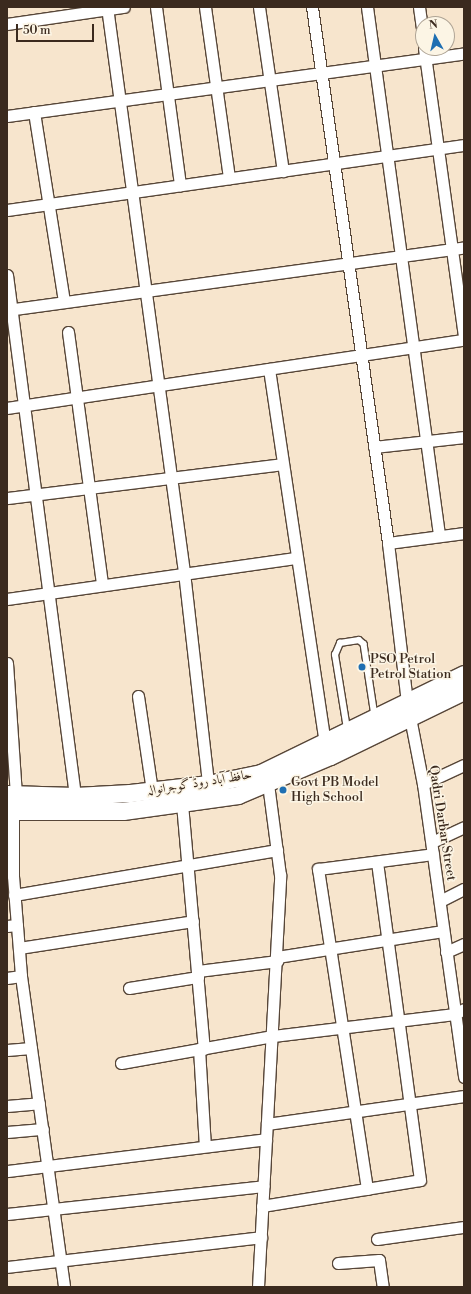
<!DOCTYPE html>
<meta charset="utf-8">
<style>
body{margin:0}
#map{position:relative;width:471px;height:1294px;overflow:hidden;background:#f7e5cd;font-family:"Libre Bodoni",Amiri,serif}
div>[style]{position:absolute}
.roads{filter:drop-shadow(1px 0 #574638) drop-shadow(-1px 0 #574638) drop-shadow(0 1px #574638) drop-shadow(0 -1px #574638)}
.service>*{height:5.5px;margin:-2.75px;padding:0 2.75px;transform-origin:2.75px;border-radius:2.75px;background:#fff}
.minor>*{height:11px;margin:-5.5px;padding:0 5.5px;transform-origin:5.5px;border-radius:5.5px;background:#fff}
.primary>*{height:17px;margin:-8.5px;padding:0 8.5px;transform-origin:8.5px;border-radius:8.5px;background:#fff}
.dots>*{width:11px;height:11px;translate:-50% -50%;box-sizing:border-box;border:2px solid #fcf5e5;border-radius:50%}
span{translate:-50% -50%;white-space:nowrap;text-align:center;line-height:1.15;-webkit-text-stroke:3px #fcf5e5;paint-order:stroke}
.poi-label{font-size:13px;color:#3b2a1e}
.left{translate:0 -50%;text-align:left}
.street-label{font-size:13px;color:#3b2a1e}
.frame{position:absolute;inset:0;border:8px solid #3b2a1e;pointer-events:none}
.north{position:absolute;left:415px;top:16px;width:40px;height:40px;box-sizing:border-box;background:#fcf5e5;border:1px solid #afa495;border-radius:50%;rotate:352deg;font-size:11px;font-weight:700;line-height:16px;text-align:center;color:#3b2a1e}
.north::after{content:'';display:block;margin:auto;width:14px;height:18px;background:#1f6fb2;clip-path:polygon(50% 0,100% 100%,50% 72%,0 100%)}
.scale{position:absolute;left:16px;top:24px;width:78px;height:18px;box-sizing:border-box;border:2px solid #3b2a1e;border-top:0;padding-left:5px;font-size:12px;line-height:14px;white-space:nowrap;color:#3b2a1e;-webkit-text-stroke:3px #fcf5e5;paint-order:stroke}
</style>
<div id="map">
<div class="roads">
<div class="service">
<i style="left:347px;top:729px;width:75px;rotate:-99.2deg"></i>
<i style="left:335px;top:655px;width:13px;rotate:-67deg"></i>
<i style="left:340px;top:643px;width:19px;rotate:-9deg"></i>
<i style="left:359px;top:640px;width:6px;rotate:39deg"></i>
<i style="left:364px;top:644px;width:73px;rotate:81.3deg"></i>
</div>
<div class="minor">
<i style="left:107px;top:7px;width:570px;rotate:82.24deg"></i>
<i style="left:184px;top:572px;width:213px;rotate:83.5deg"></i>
<i style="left:156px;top:7px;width:180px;rotate:82.3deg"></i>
<i style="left:205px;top:7px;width:173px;rotate:82deg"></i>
<i style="left:259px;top:7px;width:166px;rotate:81.7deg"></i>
<i style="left:312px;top:7px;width:541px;rotate:81.93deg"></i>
<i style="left:388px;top:543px;width:160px;rotate:83.2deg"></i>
<i style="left:407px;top:702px;width:84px;rotate:79deg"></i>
<i style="left:423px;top:784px;width:296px;rotate:82deg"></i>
<i style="left:367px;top:7px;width:533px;rotate:82.23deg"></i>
<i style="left:419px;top:7px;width:30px;rotate:82deg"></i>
<i style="left:7px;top:24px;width:118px;rotate:-8.3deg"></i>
<i style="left:424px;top:48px;width:293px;rotate:82.1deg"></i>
<i style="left:34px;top:112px;width:192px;rotate:81deg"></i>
<i style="left:7px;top:116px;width:461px;rotate:-7.8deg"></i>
<i style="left:7px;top:210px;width:462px;rotate:-8.1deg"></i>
<i style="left:7px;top:275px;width:525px;rotate:82.56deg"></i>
<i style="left:7px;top:310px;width:461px;rotate:-7.8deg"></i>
<i style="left:68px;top:332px;width:253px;rotate:82.3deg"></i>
<i style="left:269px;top:369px;width:377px;rotate:81.5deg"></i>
<i style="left:7px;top:408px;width:462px;rotate:-8.5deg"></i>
<i style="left:374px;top:447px;width:91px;rotate:-6.3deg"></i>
<i style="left:7px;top:498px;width:277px;rotate:-7deg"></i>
<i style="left:388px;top:543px;width:77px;rotate:-7.5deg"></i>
<i style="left:7px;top:599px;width:291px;rotate:-8.1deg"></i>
<i style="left:7px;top:663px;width:131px;rotate:86.1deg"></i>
<i style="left:138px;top:696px;width:96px;rotate:81.6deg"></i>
<i style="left:423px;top:784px;width:45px;rotate:-24.9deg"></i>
<i style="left:182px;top:804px;width:246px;rotate:84.9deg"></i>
<i style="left:13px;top:811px;width:65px;rotate:90deg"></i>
<i style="left:13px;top:876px;width:100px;rotate:85.4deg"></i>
<i style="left:21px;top:976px;width:314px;rotate:82.1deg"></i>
<i style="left:432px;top:842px;width:35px;rotate:-25deg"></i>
<i style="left:14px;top:895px;width:267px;rotate:-9.7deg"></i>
<i style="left:440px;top:901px;width:27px;rotate:-27deg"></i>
<i style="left:7px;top:926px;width:10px;rotate:-6deg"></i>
<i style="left:19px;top:948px;width:176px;rotate:-8.8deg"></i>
<i style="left:446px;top:952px;width:20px;rotate:-24deg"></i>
<i style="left:277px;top:957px;width:168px;rotate:-8.9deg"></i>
<i style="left:198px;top:971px;width:80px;rotate:-7.2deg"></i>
<i style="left:7px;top:978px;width:14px;rotate:-8deg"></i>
<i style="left:129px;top:988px;width:70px;rotate:-9.1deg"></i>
<i style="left:199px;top:1049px;width:97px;rotate:86.5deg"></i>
<i style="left:7px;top:1050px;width:24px;rotate:-5deg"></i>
<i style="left:121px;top:1063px;width:154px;rotate:-10.1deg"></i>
<i style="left:273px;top:1036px;width:183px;rotate:-6.9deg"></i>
<i style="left:455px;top:1014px;width:10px;rotate:-29deg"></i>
<i style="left:7px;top:1106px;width:32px;rotate:-5deg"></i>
<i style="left:267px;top:1124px;width:199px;rotate:-8.1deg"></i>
<i style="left:7px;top:1132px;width:36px;rotate:-5deg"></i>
<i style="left:7px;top:1171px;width:261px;rotate:-7deg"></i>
<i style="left:367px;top:1189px;width:324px;rotate:-98.7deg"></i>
<i style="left:318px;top:869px;width:116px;rotate:-7.4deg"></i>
<i style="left:262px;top:1206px;width:160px;rotate:-9.3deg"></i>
<i style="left:420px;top:1180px;width:321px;rotate:-97.7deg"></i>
<i style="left:7px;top:1214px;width:258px;rotate:-6.2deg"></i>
<i style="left:377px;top:1239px;width:88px;rotate:-7.9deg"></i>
<i style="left:338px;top:1263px;width:41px;rotate:-4.2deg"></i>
<i style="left:379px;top:1260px;width:27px;rotate:82deg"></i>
<i style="left:7px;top:1267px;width:256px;rotate:-6.7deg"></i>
<i style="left:258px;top:1287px;width:413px;rotate:-86.9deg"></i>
<i style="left:280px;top:875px;width:92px;rotate:-97.5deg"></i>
</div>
<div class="primary">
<i style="left:7px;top:794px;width:68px;rotate:1.7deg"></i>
<i style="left:75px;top:796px;width:55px;rotate:-3.1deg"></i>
<i style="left:130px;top:793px;width:79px;rotate:-6.6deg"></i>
<i style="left:208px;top:784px;width:54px;rotate:-11.7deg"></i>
<i style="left:261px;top:773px;width:226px;rotate:-26deg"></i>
<i style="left:7px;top:811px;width:116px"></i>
<i style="left:123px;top:811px;width:116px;rotate:-7.9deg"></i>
<i style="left:238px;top:795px;width:100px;rotate:-23deg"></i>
<i style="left:330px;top:756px;width:149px;rotate:-25.9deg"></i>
</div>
</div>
<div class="dots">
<i style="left:362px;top:667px;background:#1f6fb2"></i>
<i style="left:283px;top:790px;background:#1f6fb2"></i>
</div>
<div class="poi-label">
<span class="left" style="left:370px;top:667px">PSO Petrol<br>Petrol Station</span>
<span class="left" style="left:291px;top:790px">Govt PB Model<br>High School</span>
</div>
<div class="street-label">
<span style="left:199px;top:783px;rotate:-9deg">حافظ آباد روڈ گوجرانوالہ</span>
<span style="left:442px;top:823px;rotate:81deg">Qadri Darbar Street</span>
</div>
<div class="frame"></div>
<div class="north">N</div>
<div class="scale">50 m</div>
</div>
